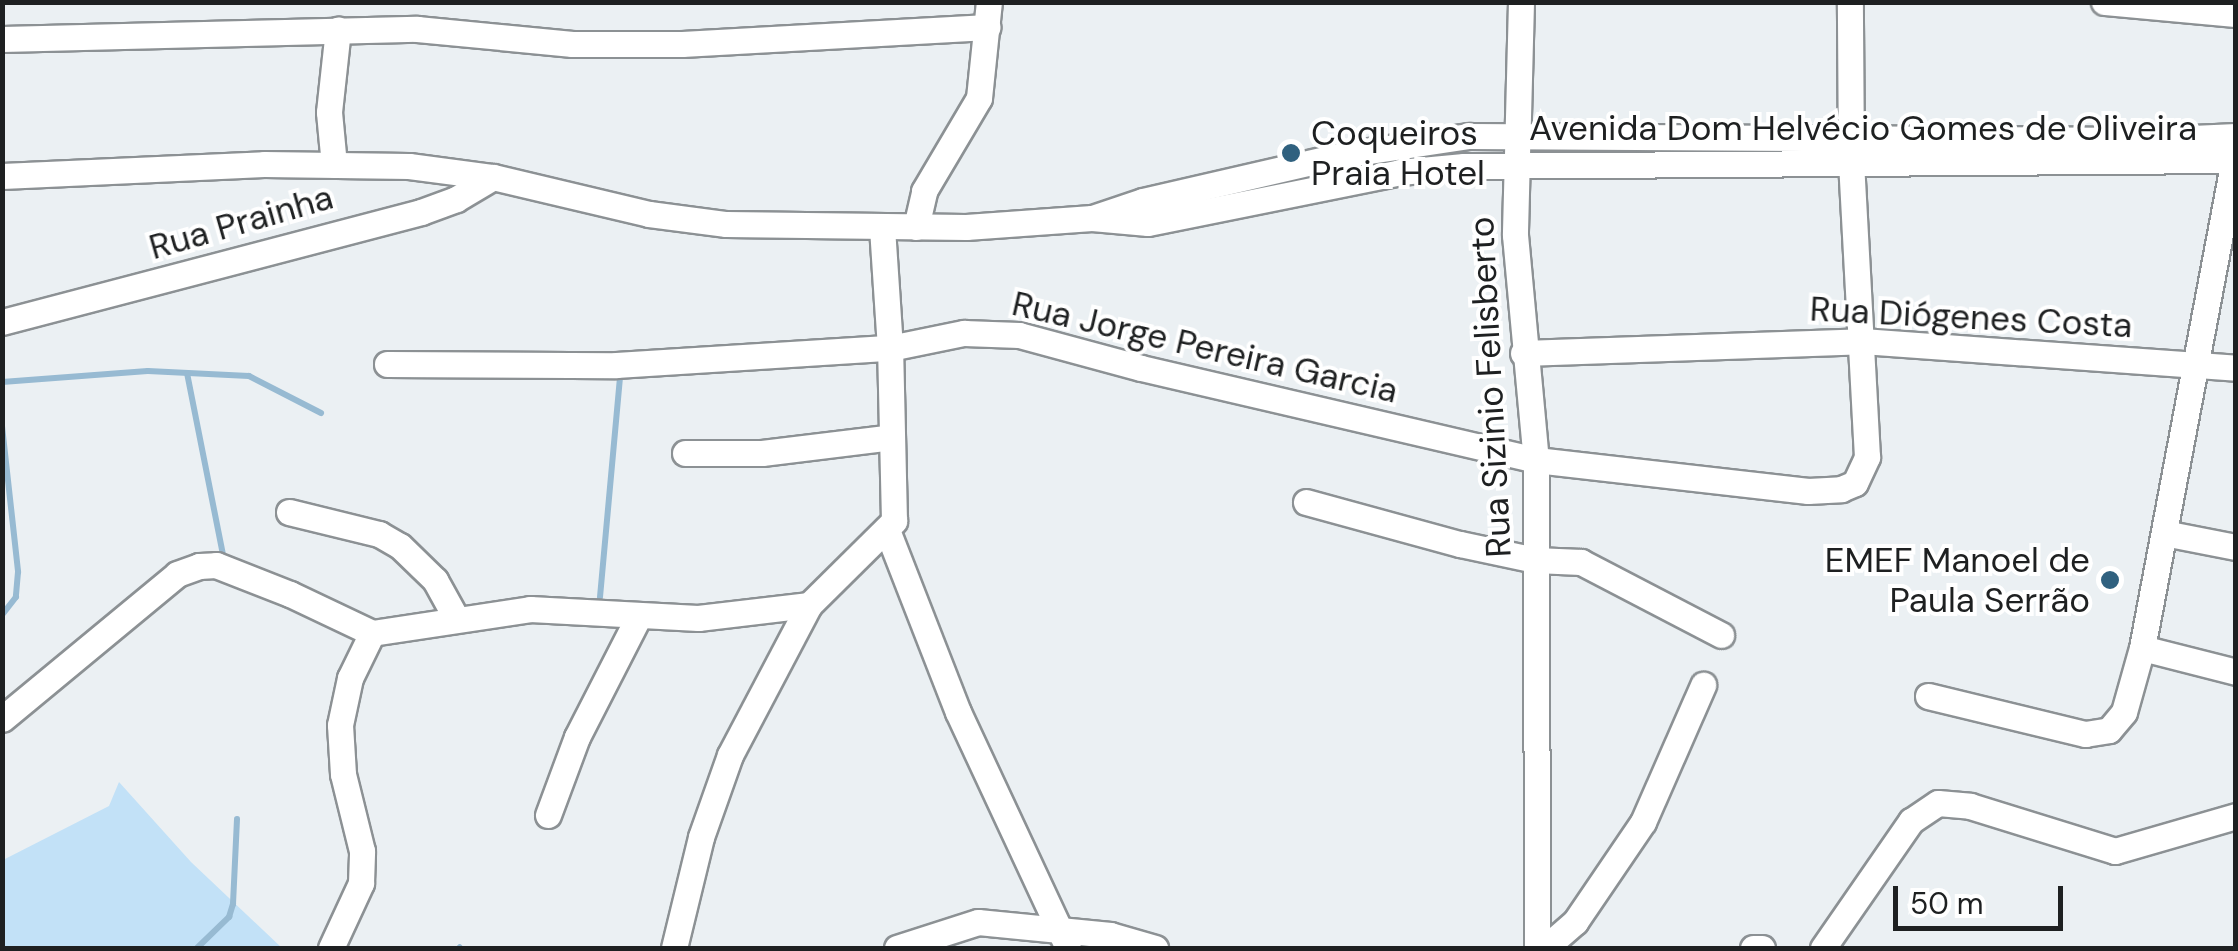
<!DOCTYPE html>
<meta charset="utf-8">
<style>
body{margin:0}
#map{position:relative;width:2238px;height:951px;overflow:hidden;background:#ebf0f3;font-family:"DM Sans",sans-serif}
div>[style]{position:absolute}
.green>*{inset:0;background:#c2e1f7}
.stream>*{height:6px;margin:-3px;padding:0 3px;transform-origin:3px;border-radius:3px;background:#97bad2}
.roads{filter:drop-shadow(2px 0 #8c9194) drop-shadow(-2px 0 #8c9194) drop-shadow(0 2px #8c9194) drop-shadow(0 -2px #8c9194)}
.minor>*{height:25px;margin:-12.5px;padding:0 12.5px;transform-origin:12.5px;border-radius:12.5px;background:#fff}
.dots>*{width:28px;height:28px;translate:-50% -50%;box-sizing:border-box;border:5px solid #fff;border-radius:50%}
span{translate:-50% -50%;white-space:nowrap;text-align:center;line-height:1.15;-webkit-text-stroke:8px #fff;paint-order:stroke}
.street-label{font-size:35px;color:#1e2021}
.poi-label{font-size:35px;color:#1e2021}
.left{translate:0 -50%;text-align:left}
.right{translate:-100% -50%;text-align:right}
.frame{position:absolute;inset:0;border:5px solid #1e2021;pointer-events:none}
.scale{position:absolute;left:1893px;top:886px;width:170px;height:45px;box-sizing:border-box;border:5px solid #1e2021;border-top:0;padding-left:12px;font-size:30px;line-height:35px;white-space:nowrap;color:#1e2021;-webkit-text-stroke:8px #fff;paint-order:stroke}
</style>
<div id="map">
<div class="green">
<i style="clip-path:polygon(119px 782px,191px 862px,282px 948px,3px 948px,3px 860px,109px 806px)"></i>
</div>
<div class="stream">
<i style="left:187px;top:373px;width:186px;rotate:78.8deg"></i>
<i style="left:2px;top:382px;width:146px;rotate:-4.3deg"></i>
<i style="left:148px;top:371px;width:101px;rotate:2.8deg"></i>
<i style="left:249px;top:376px;width:81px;rotate:27.2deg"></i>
<i style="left:2px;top:426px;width:147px;rotate:83.7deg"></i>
<i style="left:18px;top:572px;width:25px;rotate:95deg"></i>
<i style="left:16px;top:597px;width:23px;rotate:128deg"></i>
<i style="left:600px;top:597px;width:220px;rotate:-84.8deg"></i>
<i style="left:197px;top:948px;width:45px;rotate:-44.1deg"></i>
<i style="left:229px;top:917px;width:14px;rotate:-73deg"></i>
<i style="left:233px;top:904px;width:85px;rotate:-87.3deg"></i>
<i style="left:459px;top:948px;width:1px;rotate:-45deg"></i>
</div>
<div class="roads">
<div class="minor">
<i style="left:1521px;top:2px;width:233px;rotate:91.5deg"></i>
<i style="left:1515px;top:235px;width:226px;rotate:84.7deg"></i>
<i style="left:1536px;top:460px;width:488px;rotate:89.9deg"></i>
<i style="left:2104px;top:2px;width:133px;rotate:5.2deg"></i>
<i style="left:2px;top:39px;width:415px;rotate:-1.4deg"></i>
<i style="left:417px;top:29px;width:156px;rotate:5.5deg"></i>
<i style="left:572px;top:44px;width:110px"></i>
<i style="left:682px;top:44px;width:306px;rotate:-3.2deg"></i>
<i style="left:334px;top:165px;width:53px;rotate:-95.4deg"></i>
<i style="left:329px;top:112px;width:83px;rotate:-83.8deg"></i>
<i style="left:2px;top:176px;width:262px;rotate:-2.6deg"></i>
<i style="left:264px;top:164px;width:145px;rotate:0.8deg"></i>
<i style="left:409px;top:166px;width:85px;rotate:7.5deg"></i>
<i style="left:493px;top:177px;width:160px;rotate:13.3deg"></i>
<i style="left:649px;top:214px;width:78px;rotate:7.4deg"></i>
<i style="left:726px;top:224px;width:240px;rotate:0.7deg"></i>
<i style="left:966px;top:227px;width:126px;rotate:-4.1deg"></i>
<i style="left:1092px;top:218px;width:56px;rotate:5.1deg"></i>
<i style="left:1148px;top:223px;width:257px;rotate:-11.4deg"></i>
<i style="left:1400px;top:172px;width:64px;rotate:-5.4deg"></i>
<i style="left:1464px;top:166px;width:772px;rotate:-0.45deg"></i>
<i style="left:1092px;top:218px;width:54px;rotate:-18.4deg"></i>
<i style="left:1143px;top:201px;width:204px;rotate:-13deg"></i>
<i style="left:1342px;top:155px;width:128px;rotate:-8.5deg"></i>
<i style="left:1469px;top:136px;width:680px;rotate:0.34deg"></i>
<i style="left:2149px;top:140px;width:87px;rotate:-2.6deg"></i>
<i style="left:916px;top:227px;width:37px;rotate:-77deg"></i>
<i style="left:924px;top:191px;width:108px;rotate:-59.4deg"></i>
<i style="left:979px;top:98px;width:97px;rotate:-84.1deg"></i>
<i style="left:2px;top:322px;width:433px;rotate:-14.7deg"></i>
<i style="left:421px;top:212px;width:37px;rotate:-20deg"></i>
<i style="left:456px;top:199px;width:43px;rotate:-30.7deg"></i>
<i style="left:1523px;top:353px;width:339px;rotate:-2deg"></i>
<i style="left:1862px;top:341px;width:375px;rotate:4.1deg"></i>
<i style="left:387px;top:364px;width:229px;rotate:0.3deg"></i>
<i style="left:616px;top:365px;width:275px;rotate:-3.6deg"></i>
<i style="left:890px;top:348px;width:76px;rotate:-11.5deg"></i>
<i style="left:964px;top:333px;width:55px;rotate:2.1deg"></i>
<i style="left:1019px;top:335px;width:126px;rotate:15.1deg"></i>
<i style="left:1141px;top:368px;width:406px;rotate:13.1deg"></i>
<i style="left:1536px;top:460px;width:274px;rotate:6.5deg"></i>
<i style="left:1808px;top:491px;width:33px;rotate:-3deg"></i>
<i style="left:1841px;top:489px;width:15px;rotate:-23deg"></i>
<i style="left:1855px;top:483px;width:29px;rotate:-65deg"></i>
<i style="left:1867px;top:457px;width:293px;rotate:-93.1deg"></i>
<i style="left:1851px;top:164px;width:162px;rotate:-90.4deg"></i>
<i style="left:685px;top:453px;width:77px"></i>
<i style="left:762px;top:453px;width:131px;rotate:-7deg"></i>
<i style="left:1306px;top:502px;width:160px;rotate:15.3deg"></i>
<i style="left:1460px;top:544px;width:77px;rotate:12deg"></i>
<i style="left:1535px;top:560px;width:46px;rotate:2.5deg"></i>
<i style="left:1581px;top:562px;width:158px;rotate:27.5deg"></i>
<i style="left:289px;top:512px;width:93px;rotate:13.7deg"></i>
<i style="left:379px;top:534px;width:24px;rotate:30deg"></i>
<i style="left:400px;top:546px;width:49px;rotate:44.2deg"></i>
<i style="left:435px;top:580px;width:43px;rotate:61.1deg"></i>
<i style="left:887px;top:530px;width:195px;rotate:68.7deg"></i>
<i style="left:958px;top:712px;width:260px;rotate:65deg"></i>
<i style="left:2164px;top:533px;width:73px;rotate:11deg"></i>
<i style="left:2142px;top:648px;width:97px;rotate:14.3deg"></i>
<i style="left:1928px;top:696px;width:162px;rotate:13.6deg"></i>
<i style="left:2085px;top:734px;width:24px;rotate:-9deg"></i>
<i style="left:2109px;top:730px;width:23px;rotate:-50deg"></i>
<i style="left:2124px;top:712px;width:66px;rotate:-74.3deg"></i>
<i style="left:2142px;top:648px;width:508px;rotate:-79.33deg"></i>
<i style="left:2px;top:719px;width:227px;rotate:-39.6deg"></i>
<i style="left:177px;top:574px;width:23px;rotate:-20deg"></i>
<i style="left:199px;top:566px;width:17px;rotate:-3deg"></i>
<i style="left:216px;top:565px;width:79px;rotate:21.4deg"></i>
<i style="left:290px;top:594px;width:91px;rotate:25.4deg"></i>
<i style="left:548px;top:815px;width:83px;rotate:-69.6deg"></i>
<i style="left:577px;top:737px;width:136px;rotate:-62.9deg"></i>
<i style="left:331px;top:948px;width:72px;rotate:-65.2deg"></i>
<i style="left:361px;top:883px;width:32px;rotate:-88deg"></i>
<i style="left:362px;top:851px;width:79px;rotate:-103.9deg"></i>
<i style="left:343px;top:774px;width:49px;rotate:-93.5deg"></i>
<i style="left:340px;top:725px;width:48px;rotate:-78deg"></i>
<i style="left:350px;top:678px;width:50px;rotate:-63.9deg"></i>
<i style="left:372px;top:633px;width:160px;rotate:-8.6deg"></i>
<i style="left:530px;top:609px;width:168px;rotate:3.1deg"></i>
<i style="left:698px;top:618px;width:112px;rotate:-6.7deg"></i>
<i style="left:674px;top:948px;width:114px;rotate:-76.3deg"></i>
<i style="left:701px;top:837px;width:87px;rotate:-70.5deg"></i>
<i style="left:730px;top:755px;width:170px;rotate:-62.2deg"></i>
<i style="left:809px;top:605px;width:120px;rotate:-44.7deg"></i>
<i style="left:894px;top:521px;width:173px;rotate:-91.3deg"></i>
<i style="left:890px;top:348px;width:120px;rotate:-93.8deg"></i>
<i style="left:897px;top:948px;width:85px;rotate:-17.8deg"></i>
<i style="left:978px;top:922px;width:133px;rotate:5.6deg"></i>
<i style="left:1110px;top:935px;width:47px;rotate:16.1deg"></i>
<i style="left:1545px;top:948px;width:40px;rotate:-41deg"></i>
<i style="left:1575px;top:922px;width:121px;rotate:-55.8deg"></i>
<i style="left:1643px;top:822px;width:150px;rotate:-66.3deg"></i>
<i style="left:1753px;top:948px;width:9px"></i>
<i style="left:1823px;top:948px;width:155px;rotate:-55.3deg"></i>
<i style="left:1911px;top:821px;width:32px;rotate:-34deg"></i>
<i style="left:1938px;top:803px;width:32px;rotate:5deg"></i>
<i style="left:1970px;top:806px;width:152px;rotate:17.2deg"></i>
<i style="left:2115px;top:851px;width:126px;rotate:-16.1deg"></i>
</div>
</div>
<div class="dots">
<i style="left:1291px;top:153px;background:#30617f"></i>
<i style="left:2110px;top:580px;background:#30617f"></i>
</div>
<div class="street-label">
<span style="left:1863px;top:128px">Avenida Dom Helvécio Gomes de Oliveira</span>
<span style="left:241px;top:222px;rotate:-16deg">Rua Prainha</span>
<span style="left:1971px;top:317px;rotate:3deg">Rua Diógenes Costa</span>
<span style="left:1205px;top:347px;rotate:13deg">Rua Jorge Pereira Garcia</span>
<span style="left:1490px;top:387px;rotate:-93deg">Rua Sizinio Felisberto</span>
</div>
<div class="poi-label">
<span class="left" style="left:1311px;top:153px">Coqueiros<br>Praia Hotel</span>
<span class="right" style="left:2090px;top:580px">EMEF Manoel de<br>Paula Serrão</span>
</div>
<div class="frame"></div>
<div class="scale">50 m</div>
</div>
